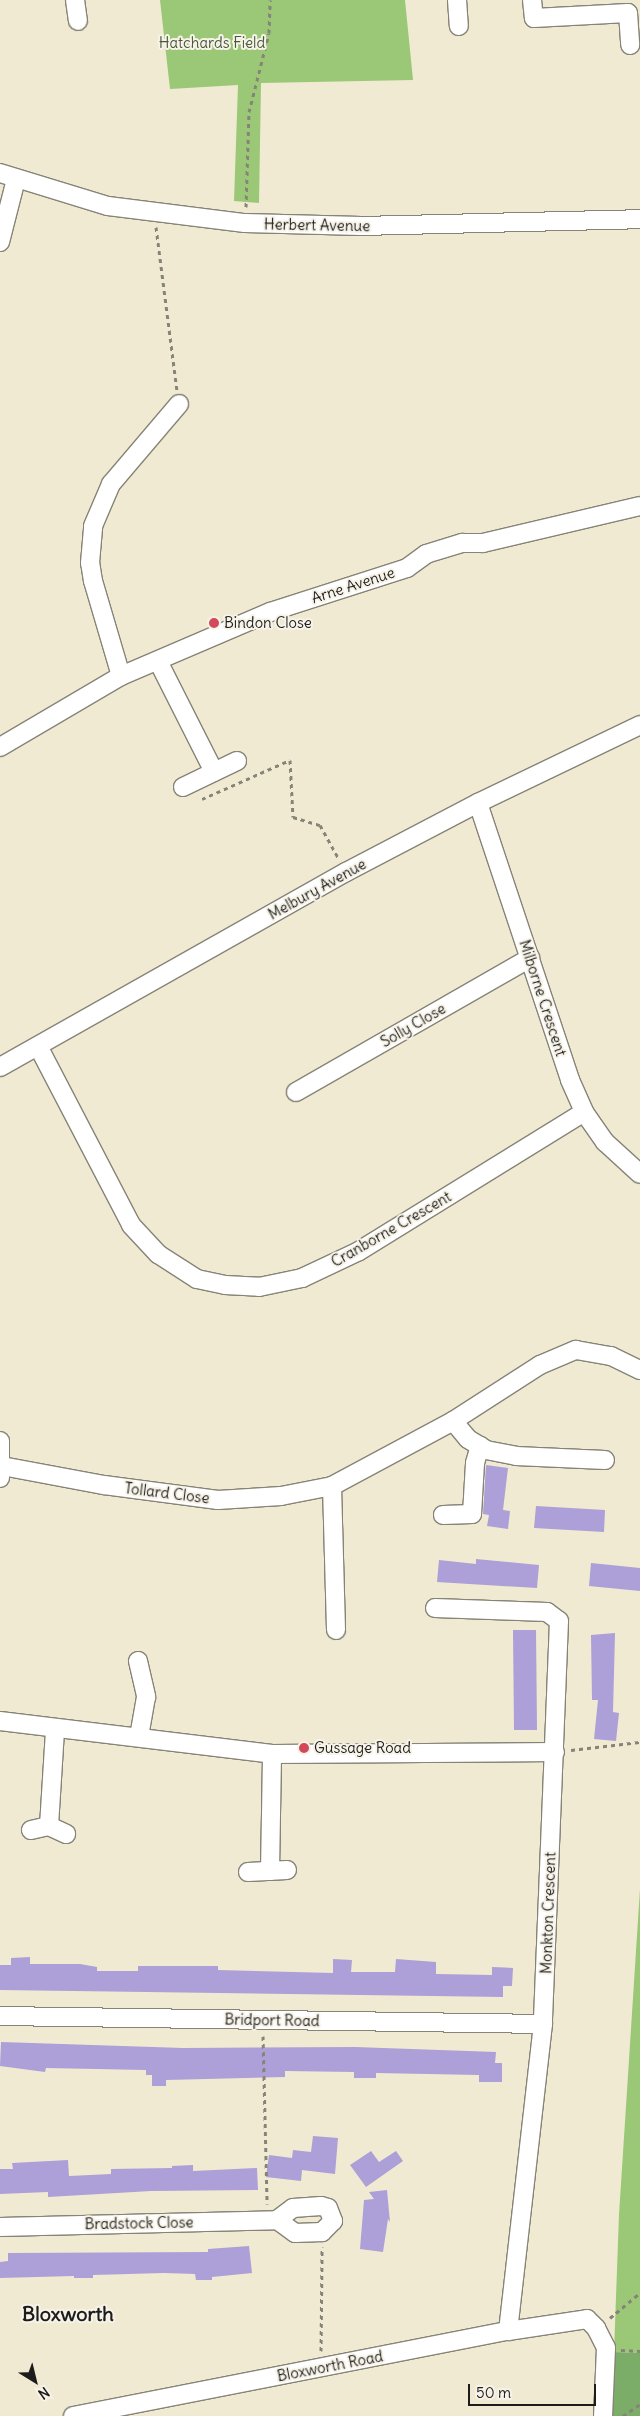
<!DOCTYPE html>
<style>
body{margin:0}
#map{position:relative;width:640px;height:2416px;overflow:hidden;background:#f0ead2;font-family:Delius,sans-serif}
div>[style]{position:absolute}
.green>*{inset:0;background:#9ac877}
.forest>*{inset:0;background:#7bac68}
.building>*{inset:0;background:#ad9fd8}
.path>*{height:3px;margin-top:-1.5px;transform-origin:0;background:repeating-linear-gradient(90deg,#868377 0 4px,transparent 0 8px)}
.roads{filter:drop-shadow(1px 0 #868377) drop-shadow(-1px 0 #868377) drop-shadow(0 1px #868377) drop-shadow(0 -1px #868377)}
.minor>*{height:18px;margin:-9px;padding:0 9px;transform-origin:9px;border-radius:9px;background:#fff}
.dots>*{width:14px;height:14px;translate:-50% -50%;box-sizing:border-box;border:2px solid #f7f3e8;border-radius:50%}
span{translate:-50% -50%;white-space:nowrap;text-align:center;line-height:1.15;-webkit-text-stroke:4px #f7f3e8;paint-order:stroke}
.park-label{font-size:15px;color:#48583c}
.street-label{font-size:15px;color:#1c1c1c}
.poi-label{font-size:15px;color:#1c1c1c}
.left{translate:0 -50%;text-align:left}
.district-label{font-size:20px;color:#1c1c1c;font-weight:700}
.north{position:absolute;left:10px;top:2356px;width:50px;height:50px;-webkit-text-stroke:4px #f7f3e8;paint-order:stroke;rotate:144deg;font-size:14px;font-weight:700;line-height:20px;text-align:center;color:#1c1c1c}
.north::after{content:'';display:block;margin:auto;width:18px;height:22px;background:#1c1c1c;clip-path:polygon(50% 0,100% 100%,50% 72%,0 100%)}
.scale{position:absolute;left:468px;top:2384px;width:128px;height:22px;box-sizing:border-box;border:2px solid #1c1c1c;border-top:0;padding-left:6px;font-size:15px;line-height:18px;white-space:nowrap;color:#1c1c1c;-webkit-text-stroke:4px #f7f3e8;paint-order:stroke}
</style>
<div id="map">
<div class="green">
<i style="clip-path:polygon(160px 0,405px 0,413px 80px,261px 83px,259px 203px,234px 201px,238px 85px,170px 89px)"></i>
<i style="clip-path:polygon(640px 1889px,640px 2353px,614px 2352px,619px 2215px)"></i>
</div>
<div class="forest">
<i style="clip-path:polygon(614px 2352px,640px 2353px,640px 2416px,609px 2416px)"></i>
</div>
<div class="building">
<i style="clip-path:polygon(486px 1465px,508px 1468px,503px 1510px,510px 1511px,508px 1529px,487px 1526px,489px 1515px,483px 1514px)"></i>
<i style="clip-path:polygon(536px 1506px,605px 1510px,604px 1532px,534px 1528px)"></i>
<i style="clip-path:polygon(476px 1559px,539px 1565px,537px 1588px,437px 1582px,439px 1560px,476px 1564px)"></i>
<i style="clip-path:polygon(591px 1563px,640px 1568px,640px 1591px,589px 1586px)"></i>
<i style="clip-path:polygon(513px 1630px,536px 1630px,537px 1730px,514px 1730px)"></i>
<i style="clip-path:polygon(615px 1633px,613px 1712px,619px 1713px,616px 1741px,594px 1739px,598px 1700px,592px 1700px,591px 1635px)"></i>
<i style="clip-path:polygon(30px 1957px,30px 1964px,80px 1964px,97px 1967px,97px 1971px,138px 1971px,138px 1966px,218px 1966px,218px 1970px,333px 1973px,333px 1959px,352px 1960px,351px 1972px,395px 1972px,396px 1959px,436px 1962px,436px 1974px,492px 1975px,492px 1967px,513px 1968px,512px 1986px,503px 1986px,503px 1997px,0 1990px,0 1965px,11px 1965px,11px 1958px)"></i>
<i style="clip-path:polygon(1px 2042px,183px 2048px,355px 2047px,496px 2052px,495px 2063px,502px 2063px,502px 2082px,479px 2082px,479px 2075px,376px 2073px,376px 2078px,354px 2078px,354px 2072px,285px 2071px,285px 2077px,166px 2080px,166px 2086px,152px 2086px,152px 2075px,146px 2075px,146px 2070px,46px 2068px,45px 2072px,0 2066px)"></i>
<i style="clip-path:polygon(313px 2136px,338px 2138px,335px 2174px,302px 2170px,301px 2181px,266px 2177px,269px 2155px,292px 2158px,293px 2150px,311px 2152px)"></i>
<i style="clip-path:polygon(371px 2151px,379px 2162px,396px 2151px,403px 2161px,366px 2187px,350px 2165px)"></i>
<i style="clip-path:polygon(68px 2160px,69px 2176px,111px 2174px,111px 2169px,172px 2168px,172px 2166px,193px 2165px,193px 2171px,257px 2168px,258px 2190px,151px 2191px,48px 2197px,48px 2192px,0 2194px,0 2169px,13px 2169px,12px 2163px)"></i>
<i style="clip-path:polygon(387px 2190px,390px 2222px,388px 2219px,383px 2252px,360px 2249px,364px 2200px,374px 2199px,369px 2192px)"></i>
<i style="clip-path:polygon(249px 2246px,252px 2273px,212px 2277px,212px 2280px,196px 2280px,195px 2274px,164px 2273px,93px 2275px,93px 2278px,74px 2278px,74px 2276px,0 2278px,0 2262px,8px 2261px,8px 2253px,208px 2252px,208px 2249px)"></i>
</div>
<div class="path">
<i style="left:246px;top:207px;width:95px;rotate:-88.2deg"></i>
<i style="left:249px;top:112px;width:81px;rotate:-75.8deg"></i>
<i style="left:269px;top:33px;width:33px;rotate:-88deg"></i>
<i style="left:156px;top:227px;width:164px;rotate:82.7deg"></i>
<i style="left:202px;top:799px;width:96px;rotate:-23.9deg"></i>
<i style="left:290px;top:760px;width:57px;rotate:87deg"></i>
<i style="left:293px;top:817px;width:28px;rotate:17deg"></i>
<i style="left:320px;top:825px;width:39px;rotate:61deg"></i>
<i style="left:571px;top:1750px;width:69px;rotate:-6.6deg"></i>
<i style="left:263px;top:2036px;width:168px;rotate:88.6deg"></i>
<i style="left:610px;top:2318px;width:39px;rotate:-40deg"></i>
<i style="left:621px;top:2350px;width:19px;rotate:3deg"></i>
<i style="left:321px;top:2351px;width:104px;rotate:-89.4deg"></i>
<i style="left:623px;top:2416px;width:21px;rotate:-35deg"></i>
</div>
<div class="roads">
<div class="minor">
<i style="left:75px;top:0;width:21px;rotate:82deg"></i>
<i style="left:457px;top:0;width:26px;rotate:86deg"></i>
<i style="left:532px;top:0;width:18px;rotate:84deg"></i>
<i style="left:534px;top:18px;width:94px;rotate:-3deg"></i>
<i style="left:628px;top:13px;width:32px;rotate:86deg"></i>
<i style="left:0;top:173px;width:113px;rotate:17deg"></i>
<i style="left:108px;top:206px;width:138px;rotate:7.1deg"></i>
<i style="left:245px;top:223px;width:116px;rotate:1.5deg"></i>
<i style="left:361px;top:226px;width:279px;rotate:-1.4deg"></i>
<i style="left:0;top:242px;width:65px;rotate:-75.7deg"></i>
<i style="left:158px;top:661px;width:124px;rotate:63.2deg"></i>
<i style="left:121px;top:676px;width:99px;rotate:-106.4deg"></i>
<i style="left:93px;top:581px;width:18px;rotate:-99deg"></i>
<i style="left:90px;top:563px;width:37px;rotate:-85deg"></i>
<i style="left:93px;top:526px;width:46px;rotate:-66.8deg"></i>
<i style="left:111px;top:484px;width:105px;rotate:-49.6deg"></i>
<i style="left:0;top:747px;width:140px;rotate:-30.4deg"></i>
<i style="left:121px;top:676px;width:162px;rotate:-23.2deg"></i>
<i style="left:270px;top:612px;width:144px;rotate:-17.8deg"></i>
<i style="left:407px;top:568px;width:24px;rotate:-36deg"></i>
<i style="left:426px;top:554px;width:38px;rotate:-17deg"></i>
<i style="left:462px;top:543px;width:21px"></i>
<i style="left:483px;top:543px;width:161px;rotate:-13.3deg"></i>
<i style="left:183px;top:787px;width:60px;rotate:-25.7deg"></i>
<i style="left:478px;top:803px;width:292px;rotate:71.6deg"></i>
<i style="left:570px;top:1080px;width:35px;rotate:66deg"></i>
<i style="left:584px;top:1112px;width:37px;rotate:55deg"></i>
<i style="left:605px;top:1142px;width:47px;rotate:42.4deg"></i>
<i style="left:38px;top:1046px;width:202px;rotate:62.5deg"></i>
<i style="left:131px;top:1225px;width:40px;rotate:47deg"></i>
<i style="left:158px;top:1254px;width:46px;rotate:32.7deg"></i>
<i style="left:197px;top:1279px;width:29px;rotate:12deg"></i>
<i style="left:225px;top:1285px;width:34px;rotate:3deg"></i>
<i style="left:259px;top:1287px;width:44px;rotate:-11.8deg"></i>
<i style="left:302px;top:1278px;width:63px;rotate:-25.3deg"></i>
<i style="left:359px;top:1251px;width:264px;rotate:-31.7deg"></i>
<i style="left:0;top:1067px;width:397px;rotate:-29.4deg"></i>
<i style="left:346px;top:872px;width:149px;rotate:-27.6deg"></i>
<i style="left:478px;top:803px;width:180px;rotate:-25.7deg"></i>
<i style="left:296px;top:1092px;width:270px;rotate:-29.8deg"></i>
<i style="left:453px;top:1421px;width:23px;rotate:50deg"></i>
<i style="left:468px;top:1439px;width:21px;rotate:31deg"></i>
<i style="left:486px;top:1450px;width:31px;rotate:11deg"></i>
<i style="left:516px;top:1456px;width:89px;rotate:2.6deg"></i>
<i style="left:0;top:1441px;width:37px;rotate:90deg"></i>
<i style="left:2px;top:1466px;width:104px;rotate:10.6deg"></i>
<i style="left:104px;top:1485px;width:115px;rotate:7.5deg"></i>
<i style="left:218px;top:1500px;width:63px;rotate:-3.6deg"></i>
<i style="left:281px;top:1496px;width:52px;rotate:-11.1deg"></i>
<i style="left:332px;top:1486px;width:137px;rotate:-28.2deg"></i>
<i style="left:453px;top:1421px;width:103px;rotate:-32.8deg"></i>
<i style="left:540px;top:1365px;width:39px;rotate:-23deg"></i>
<i style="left:576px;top:1350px;width:36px;rotate:10deg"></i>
<i style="left:611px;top:1356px;width:32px;rotate:26deg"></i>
<i style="left:332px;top:1486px;width:144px;rotate:88.4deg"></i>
<i style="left:443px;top:1515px;width:29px;rotate:-2deg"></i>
<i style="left:472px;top:1514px;width:51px;rotate:-86.6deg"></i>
<i style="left:475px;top:1463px;width:18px;rotate:-74deg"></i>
<i style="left:435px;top:1608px;width:112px;rotate:2deg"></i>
<i style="left:547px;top:1612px;width:15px;rotate:37deg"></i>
<i style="left:559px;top:1621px;width:403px;rotate:92.3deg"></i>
<i style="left:543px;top:2024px;width:309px;rotate:96.5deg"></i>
<i style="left:138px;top:1661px;width:37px;rotate:77deg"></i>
<i style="left:146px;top:1697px;width:40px;rotate:100deg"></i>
<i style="left:0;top:1721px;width:274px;rotate:6.9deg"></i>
<i style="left:272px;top:1754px;width:283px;rotate:-0.4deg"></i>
<i style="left:49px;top:1826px;width:96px;rotate:-86.4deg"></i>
<i style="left:31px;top:1830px;width:18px;rotate:-13deg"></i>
<i style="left:49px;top:1826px;width:19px;rotate:25deg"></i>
<i style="left:270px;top:1871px;width:117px;rotate:-89deg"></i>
<i style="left:248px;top:1872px;width:39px;rotate:-3deg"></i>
<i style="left:0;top:2016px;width:543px;rotate:0.84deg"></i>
<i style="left:0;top:2227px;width:277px;rotate:-1.4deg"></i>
<i style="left:277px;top:2220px;width:20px;rotate:-37deg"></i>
<i style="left:293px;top:2208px;width:28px;rotate:-4deg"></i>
<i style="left:321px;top:2206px;width:7px;rotate:16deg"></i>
<i style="left:328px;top:2208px;width:14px;rotate:69deg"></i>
<i style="left:333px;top:2221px;width:16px;rotate:135deg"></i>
<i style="left:322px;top:2232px;width:27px;rotate:178deg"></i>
<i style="left:295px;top:2233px;width:22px;rotate:-144deg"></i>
<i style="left:73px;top:2416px;width:443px;rotate:-11.1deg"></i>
<i style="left:508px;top:2331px;width:80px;rotate:-8.6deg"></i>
<i style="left:587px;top:2319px;width:13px;rotate:45deg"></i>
<i style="left:596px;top:2328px;width:22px;rotate:63deg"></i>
<i style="left:606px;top:2348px;width:68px;rotate:92.5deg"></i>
</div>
</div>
<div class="dots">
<i style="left:214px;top:623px;background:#d1495b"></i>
<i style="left:304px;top:1748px;background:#d1495b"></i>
</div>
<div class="park-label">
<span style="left:212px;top:43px">Hatchards Field</span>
</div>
<div class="street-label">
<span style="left:317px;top:225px;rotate:1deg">Herbert Avenue</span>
<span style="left:353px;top:585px;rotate:-18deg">Arne Avenue</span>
<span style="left:317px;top:889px;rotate:-29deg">Melbury Avenue</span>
<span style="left:543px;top:998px;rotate:72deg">Milborne Crescent</span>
<span style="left:413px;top:1025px;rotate:-30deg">Solly Close</span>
<span style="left:391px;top:1229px;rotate:-30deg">Cranborne Crescent</span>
<span style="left:167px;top:1493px;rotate:7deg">Tollard Close</span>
<span style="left:548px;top:1913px;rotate:-88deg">Monkton Crescent</span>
<span style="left:272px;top:2020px;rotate:1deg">Bridport Road</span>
<span style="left:139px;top:2223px;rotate:-1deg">Bradstock Close</span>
<span style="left:330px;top:2366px;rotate:-11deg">Bloxworth Road</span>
</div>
<div class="poi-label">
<span class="left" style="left:224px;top:623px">Bindon Close</span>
<span class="left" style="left:314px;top:1748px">Gussage Road</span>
</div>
<div class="district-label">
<span style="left:68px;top:2313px">Bloxworth</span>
</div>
<div class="north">N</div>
<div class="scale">50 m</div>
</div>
